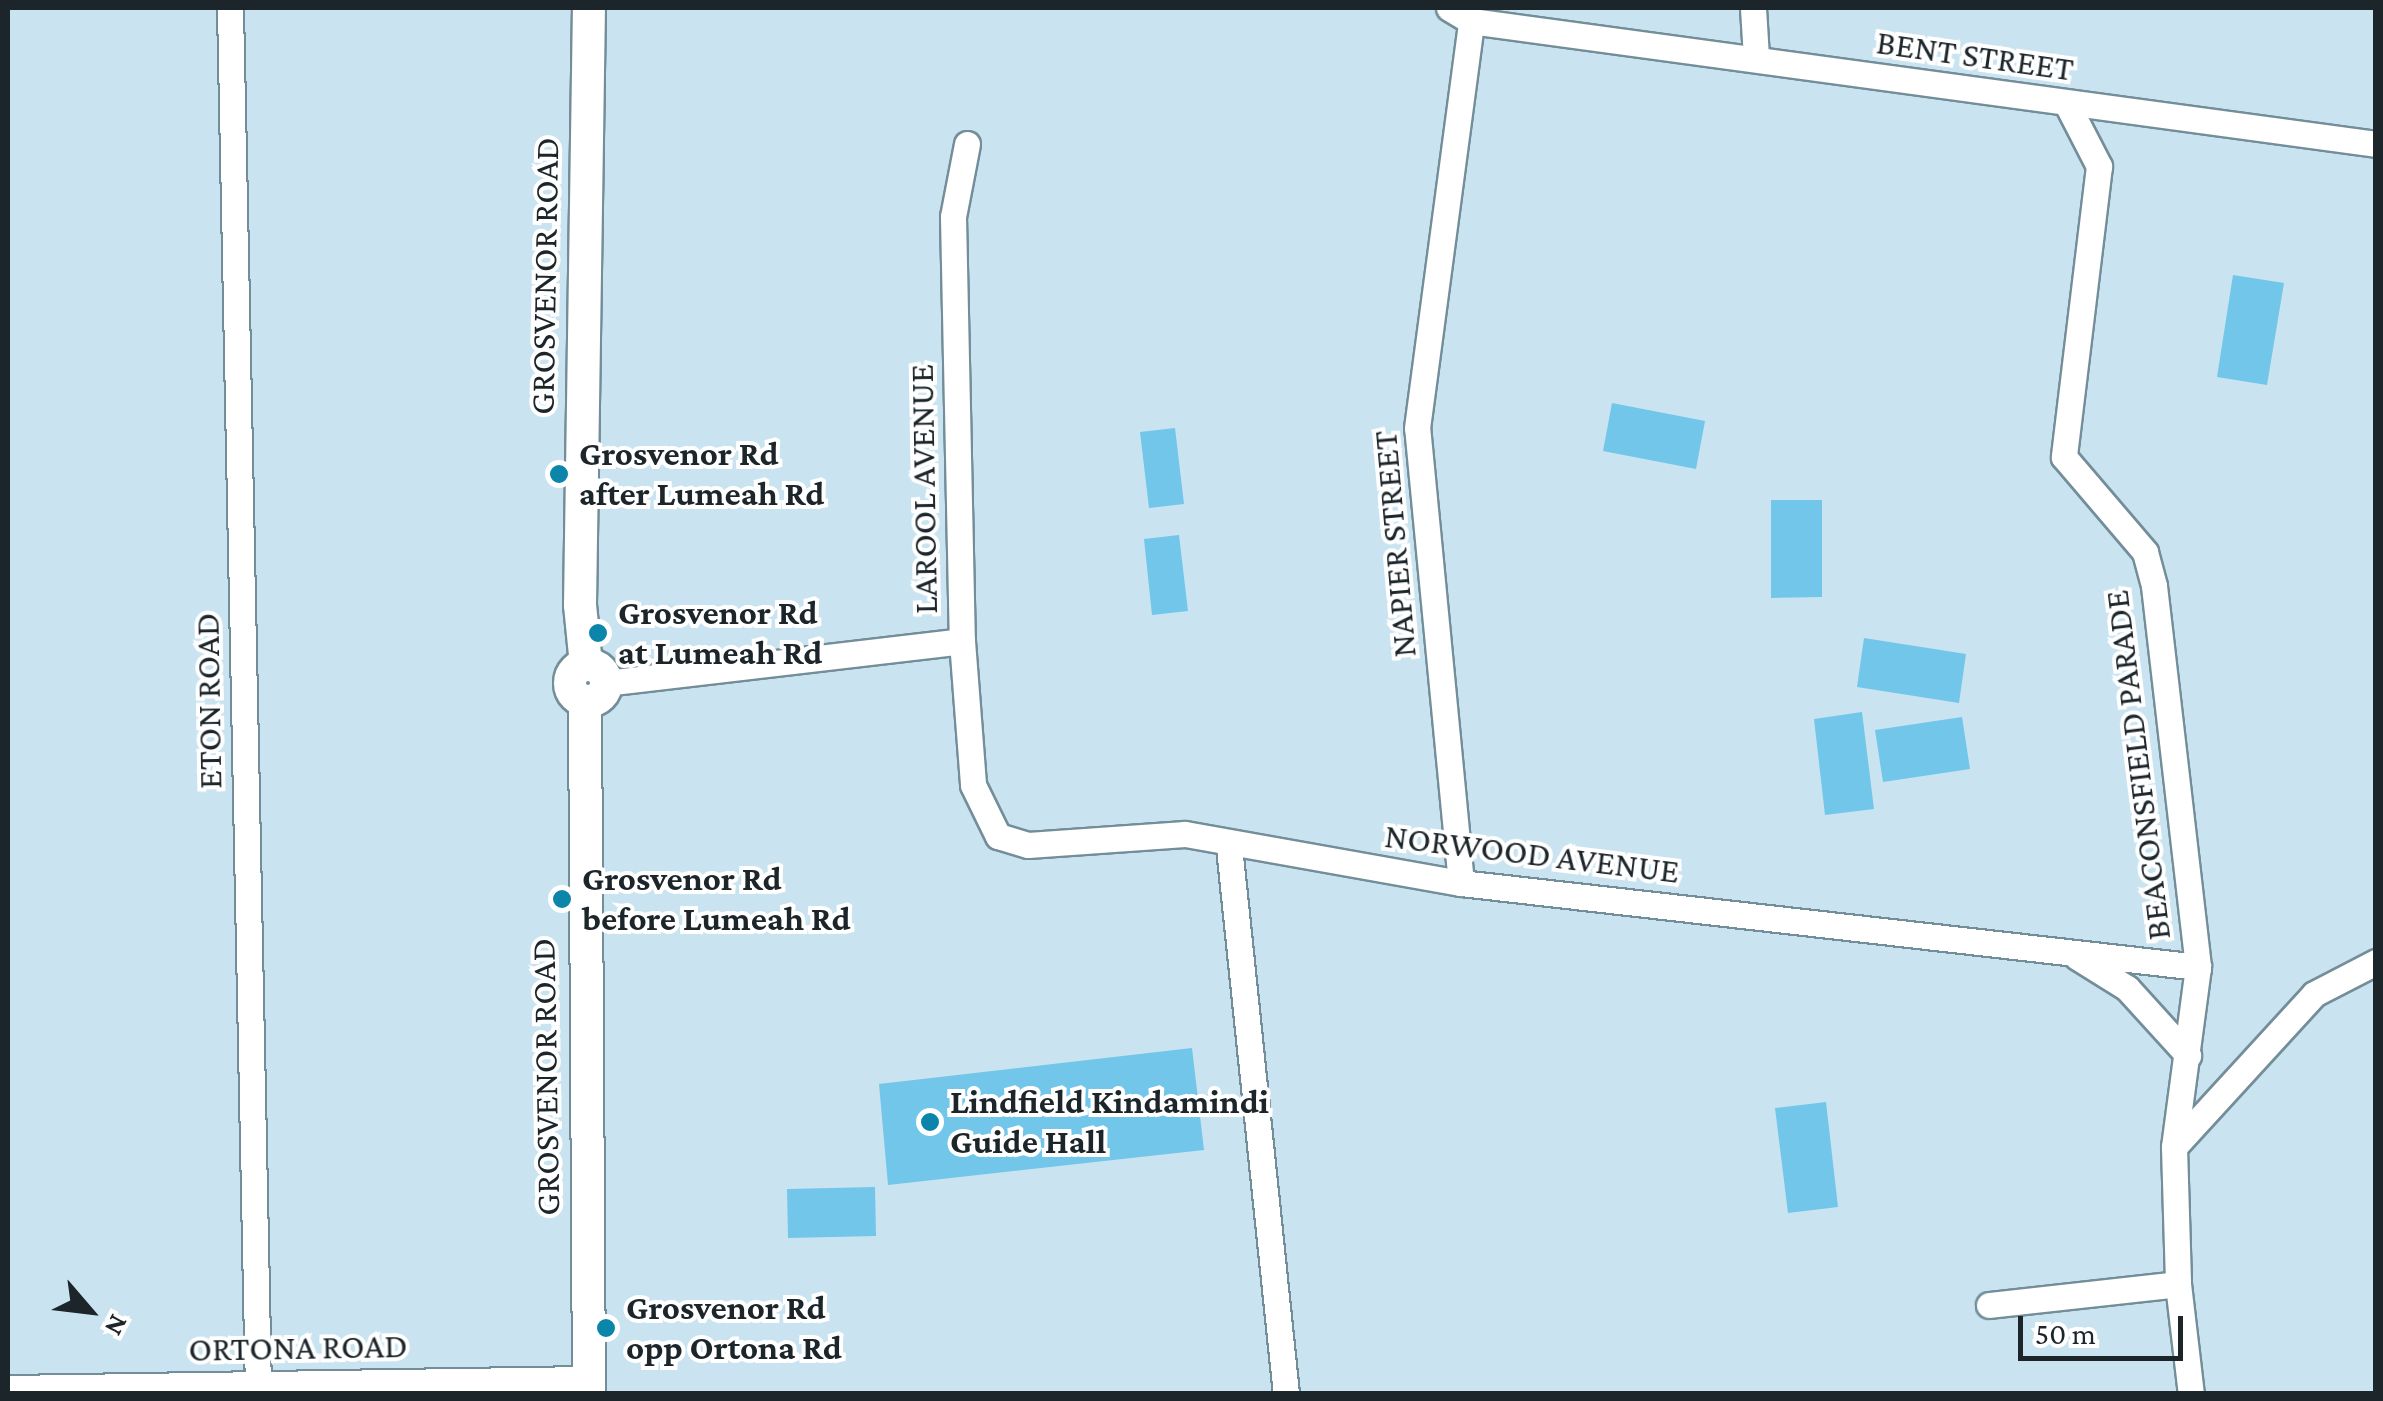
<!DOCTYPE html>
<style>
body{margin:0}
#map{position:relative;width:2383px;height:1401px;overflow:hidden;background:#c9e4f0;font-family:"Crimson Pro",serif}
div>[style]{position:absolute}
.green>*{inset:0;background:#71c6e9}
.roads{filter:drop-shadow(2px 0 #748e99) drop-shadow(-2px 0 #748e99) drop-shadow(0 2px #748e99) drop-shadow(0 -2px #748e99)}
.minor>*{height:25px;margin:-12.5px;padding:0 12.5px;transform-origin:12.5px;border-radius:12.5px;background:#fff}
.tertiary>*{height:32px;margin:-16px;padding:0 16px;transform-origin:16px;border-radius:16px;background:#fff}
.tertiary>.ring{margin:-16px;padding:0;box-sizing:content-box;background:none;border:32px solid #fff;border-radius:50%}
.dots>*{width:28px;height:28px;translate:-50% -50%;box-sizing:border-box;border:5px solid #fff;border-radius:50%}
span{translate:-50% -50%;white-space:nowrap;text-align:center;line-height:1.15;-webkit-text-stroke:8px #fff;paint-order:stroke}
.street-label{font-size:35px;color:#1b252a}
.poi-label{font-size:35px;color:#1b252a;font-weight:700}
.left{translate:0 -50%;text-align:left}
.frame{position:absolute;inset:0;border:10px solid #1b252a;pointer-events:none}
.north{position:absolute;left:40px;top:1261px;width:100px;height:100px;-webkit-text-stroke:8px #fff;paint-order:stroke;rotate:118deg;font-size:28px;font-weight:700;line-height:40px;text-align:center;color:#1b252a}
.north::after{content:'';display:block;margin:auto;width:35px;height:45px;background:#1b252a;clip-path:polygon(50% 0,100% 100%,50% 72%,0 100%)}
.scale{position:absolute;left:2018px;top:1316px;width:165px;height:45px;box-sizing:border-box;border:5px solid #1b252a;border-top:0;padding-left:12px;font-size:30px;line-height:35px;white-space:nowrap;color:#1b252a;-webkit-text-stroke:8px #fff;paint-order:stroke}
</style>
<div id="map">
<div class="green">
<i style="clip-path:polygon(2233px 275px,2284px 283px,2267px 385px,2217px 377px)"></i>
<i style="clip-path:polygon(1612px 403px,1705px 421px,1696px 469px,1603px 451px)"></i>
<i style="clip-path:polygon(1175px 428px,1184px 504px,1149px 508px,1140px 432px)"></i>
<i style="clip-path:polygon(1771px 500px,1822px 500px,1822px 597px,1771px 598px)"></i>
<i style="clip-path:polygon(1179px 535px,1188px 611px,1152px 615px,1144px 539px)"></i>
<i style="clip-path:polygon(1864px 638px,1966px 654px,1959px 703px,1857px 687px)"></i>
<i style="clip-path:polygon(1862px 712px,1874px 809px,1825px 815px,1814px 719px)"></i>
<i style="clip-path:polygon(1962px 717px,1970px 769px,1883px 782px,1875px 730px)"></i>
<i style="clip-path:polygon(1192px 1048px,1204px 1150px,888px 1185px,879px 1084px)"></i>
<i style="clip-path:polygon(1826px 1102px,1838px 1207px,1788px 1213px,1775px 1108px)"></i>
<i style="clip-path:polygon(875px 1187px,876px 1236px,788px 1238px,787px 1189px)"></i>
</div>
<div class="roads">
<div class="minor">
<i style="left:230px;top:8px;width:1386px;rotate:88.84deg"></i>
<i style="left:1449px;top:8px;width:26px;rotate:31deg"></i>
<i style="left:1471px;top:21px;width:913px;rotate:7.74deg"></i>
<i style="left:1753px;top:8px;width:49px;rotate:86.5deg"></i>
<i style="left:2068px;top:106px;width:68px;rotate:62.7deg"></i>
<i style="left:2099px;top:166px;width:293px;rotate:96.9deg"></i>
<i style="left:2064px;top:457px;width:125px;rotate:49.5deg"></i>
<i style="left:2145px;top:552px;width:35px;rotate:75deg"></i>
<i style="left:2154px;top:586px;width:384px;rotate:83.4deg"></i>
<i style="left:2198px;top:967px;width:182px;rotate:97.6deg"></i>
<i style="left:2174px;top:1147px;width:137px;rotate:88.3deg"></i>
<i style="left:2178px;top:1284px;width:111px;rotate:83.3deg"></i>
<i style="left:967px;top:144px;width:74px;rotate:100.9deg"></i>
<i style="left:953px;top:217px;width:424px;rotate:88.8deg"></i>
<i style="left:962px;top:641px;width:144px;rotate:85.6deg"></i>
<i style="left:973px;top:785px;width:57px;rotate:63.9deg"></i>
<i style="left:998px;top:836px;width:31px;rotate:17deg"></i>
<i style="left:1028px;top:845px;width:157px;rotate:-4deg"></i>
<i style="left:1185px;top:834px;width:280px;rotate:10.1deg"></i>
<i style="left:1461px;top:883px;width:742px;rotate:6.5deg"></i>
<i style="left:606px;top:683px;width:358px;rotate:-6.7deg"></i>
<i style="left:1229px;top:847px;width:550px;rotate:84.05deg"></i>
<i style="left:1461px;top:883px;width:457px;rotate:-95.5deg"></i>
<i style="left:1417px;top:428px;width:411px;rotate:-82.4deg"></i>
<i style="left:2077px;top:957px;width:59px;rotate:31.8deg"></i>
<i style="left:2127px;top:988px;width:91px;rotate:47.7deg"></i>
<i style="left:2174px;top:1147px;width:207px;rotate:-47.5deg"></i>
<i style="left:2314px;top:994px;width:70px;rotate:-27.3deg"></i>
<i style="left:1989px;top:1305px;width:190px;rotate:-6.3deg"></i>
<i style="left:8px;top:1388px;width:582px;rotate:-0.89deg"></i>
</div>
<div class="tertiary">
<i style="left:586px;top:665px;width:60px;rotate:-95.7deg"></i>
<i style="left:580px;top:605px;width:597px;rotate:-89.14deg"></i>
<i class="ring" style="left:570px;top:665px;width:4px;height:4px"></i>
<i style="left:585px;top:701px;width:693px;rotate:89.67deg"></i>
</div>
</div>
<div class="dots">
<i style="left:559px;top:474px;background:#0b85a9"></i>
<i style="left:598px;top:633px;background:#0b85a9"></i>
<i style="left:562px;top:899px;background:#0b85a9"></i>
<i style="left:930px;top:1122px;background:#0b85a9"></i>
<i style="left:606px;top:1328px;background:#0b85a9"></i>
</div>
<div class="street-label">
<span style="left:1975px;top:56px;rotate:8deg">BENT STREET</span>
<span style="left:545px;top:276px;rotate:-89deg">GROSVENOR ROAD</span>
<span style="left:924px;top:489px;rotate:-91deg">LAROOL AVENUE</span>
<span style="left:1395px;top:544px;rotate:-95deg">NAPIER STREET</span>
<span style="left:209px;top:701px;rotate:-91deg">ETON ROAD</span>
<span style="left:2138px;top:765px;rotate:-97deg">BEACONSFIELD PARADE</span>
<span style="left:1532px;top:854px;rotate:7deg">NORWOOD AVENUE</span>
<span style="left:546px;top:1077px;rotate:-91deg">GROSVENOR ROAD</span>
<span style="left:298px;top:1348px;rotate:-1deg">ORTONA ROAD</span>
</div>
<div class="poi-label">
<span class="left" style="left:579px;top:474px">Grosvenor Rd<br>after Lumeah Rd</span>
<span class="left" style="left:618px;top:633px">Grosvenor Rd<br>at Lumeah Rd</span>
<span class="left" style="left:582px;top:899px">Grosvenor Rd<br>before Lumeah Rd</span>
<span class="left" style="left:950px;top:1122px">Lindfield Kindamindi<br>Guide Hall</span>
<span class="left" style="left:626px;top:1328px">Grosvenor Rd<br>opp Ortona Rd</span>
</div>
<div class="frame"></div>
<div class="north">N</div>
<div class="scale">50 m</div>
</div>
